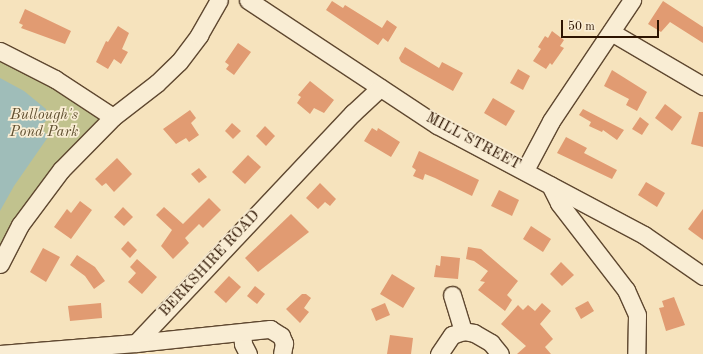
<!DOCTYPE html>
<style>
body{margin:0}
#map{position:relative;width:703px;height:354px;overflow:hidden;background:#f6e3bd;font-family:"Old Standard TT",serif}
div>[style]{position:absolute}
.green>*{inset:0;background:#c1c28e}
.water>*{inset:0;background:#9fbdb9}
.building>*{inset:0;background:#e19b72}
.roads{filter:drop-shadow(1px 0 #5f4830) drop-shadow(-1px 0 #5f4830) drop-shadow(0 1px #5f4830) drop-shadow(0 -1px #5f4830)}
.minor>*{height:17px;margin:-8.5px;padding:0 8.5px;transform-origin:8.5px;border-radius:8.5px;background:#f9edd4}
span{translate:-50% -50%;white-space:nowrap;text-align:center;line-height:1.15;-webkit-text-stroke:3.5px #f9edd4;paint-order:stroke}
.park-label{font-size:15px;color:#615132;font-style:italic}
.street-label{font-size:15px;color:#2d1401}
.scale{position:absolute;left:561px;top:20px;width:98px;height:18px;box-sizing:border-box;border:2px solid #2d1401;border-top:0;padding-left:5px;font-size:12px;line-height:14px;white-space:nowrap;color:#2d1401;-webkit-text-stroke:3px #f9edd4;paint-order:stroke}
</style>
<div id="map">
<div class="green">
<i style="clip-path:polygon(0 51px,113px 117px,95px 134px,0 264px)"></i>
</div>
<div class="water">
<i style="clip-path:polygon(0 78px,24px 91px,46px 109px,46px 121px,40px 126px,48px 137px,14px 186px,0 211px)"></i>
</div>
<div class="building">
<i style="clip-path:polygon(332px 1px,343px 8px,345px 5px,382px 28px,387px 20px,397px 27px,388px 42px,383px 38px,378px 45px,326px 10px)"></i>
<i style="clip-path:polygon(663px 1px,703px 27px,703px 43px,670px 22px,661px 32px,648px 24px)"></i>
<i style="clip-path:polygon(25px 9px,71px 31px,65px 44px,21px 28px,23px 25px,19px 23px)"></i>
<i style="clip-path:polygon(118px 26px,129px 33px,122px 49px,128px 52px,121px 64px,114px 59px,108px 69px,96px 62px,106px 41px,108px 42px)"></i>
<i style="clip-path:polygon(552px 31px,564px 40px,560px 46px,564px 48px,552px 65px,550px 63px,546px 69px,533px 61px,541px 49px,538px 47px,545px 36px,548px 38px)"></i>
<i style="clip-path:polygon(238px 43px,251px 52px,234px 75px,226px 69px,229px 65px,225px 62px)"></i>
<i style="clip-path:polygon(405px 47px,439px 68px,442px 62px,463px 73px,453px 91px,401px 62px,399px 58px)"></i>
<i style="clip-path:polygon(518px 69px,530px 76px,523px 90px,510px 83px)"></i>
<i style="clip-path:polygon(612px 70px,647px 92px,637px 111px,626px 105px,629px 99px,604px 86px)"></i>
<i style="clip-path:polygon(310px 81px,334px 100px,324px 113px,314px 108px,310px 114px,297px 103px,301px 97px,298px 95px)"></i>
<i style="clip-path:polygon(493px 98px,515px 111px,506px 126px,484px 113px)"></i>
<i style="clip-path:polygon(665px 104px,682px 117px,672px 131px,655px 118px)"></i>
<i style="clip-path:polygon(583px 109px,624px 130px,617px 140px,603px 130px,602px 132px,589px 126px,591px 122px,579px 115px)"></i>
<i style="clip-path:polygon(190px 110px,196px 118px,191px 123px,199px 135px,189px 142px,186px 138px,176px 144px,163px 129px)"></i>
<i style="clip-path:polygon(699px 112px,703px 112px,703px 147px,691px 144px)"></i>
<i style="clip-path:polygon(640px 117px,649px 124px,642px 135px,632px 129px)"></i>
<i style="clip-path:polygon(232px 123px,241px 131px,233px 139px,225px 131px)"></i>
<i style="clip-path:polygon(265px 126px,275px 136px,266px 146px,256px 136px)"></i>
<i style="clip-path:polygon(372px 128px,377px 131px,378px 128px,400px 142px,391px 157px,364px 141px)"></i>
<i style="clip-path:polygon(566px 137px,587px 148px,584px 153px,617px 170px,612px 179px,557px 153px)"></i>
<i style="clip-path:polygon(419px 151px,479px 180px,472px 196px,435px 178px,425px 174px,423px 180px,413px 176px,416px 170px,412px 167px)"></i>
<i style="clip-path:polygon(248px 155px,261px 167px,245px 184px,232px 172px)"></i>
<i style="clip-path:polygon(117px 158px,132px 174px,114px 192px,106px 183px,102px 186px,95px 179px)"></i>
<i style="clip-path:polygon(199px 168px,207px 177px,199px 183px,191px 174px)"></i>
<i style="clip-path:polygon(646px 182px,665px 193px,657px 207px,638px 195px)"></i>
<i style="clip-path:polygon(320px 183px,336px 199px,330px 206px,325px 202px,318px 209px,306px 198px)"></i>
<i style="clip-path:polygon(499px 190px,519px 200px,512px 216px,491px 206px)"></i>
<i style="clip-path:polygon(209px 198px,221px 210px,203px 228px,199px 224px,185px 238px,189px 243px,173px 259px,161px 246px,172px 230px,156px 215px,164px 207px,183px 224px)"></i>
<i style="clip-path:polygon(80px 201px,92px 210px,71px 239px,54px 227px,67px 209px,71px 213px)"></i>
<i style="clip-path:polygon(123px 207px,133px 217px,124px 226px,114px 217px)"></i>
<i style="clip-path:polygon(703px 209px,703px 240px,688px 229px)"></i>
<i style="clip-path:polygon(291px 214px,309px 232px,258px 272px,245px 258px)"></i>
<i style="clip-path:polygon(531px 226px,551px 239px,543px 252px,523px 239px)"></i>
<i style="clip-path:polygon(128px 241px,137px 250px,130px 258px,121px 249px)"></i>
<i style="clip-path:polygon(468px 247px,481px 249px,518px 281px,507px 295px,512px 300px,505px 311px,478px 290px,485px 282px,480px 281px,488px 271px,474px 261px,466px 259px)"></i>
<i style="clip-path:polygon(43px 248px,60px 257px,46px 282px,30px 272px)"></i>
<i style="clip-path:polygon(77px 255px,95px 267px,105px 281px,94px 289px,85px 276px,70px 265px)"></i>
<i style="clip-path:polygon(441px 256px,460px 258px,458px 279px,434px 277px,436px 265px,440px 266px)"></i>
<i style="clip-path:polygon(137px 259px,157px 277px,142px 294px,128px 282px,136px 273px,130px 267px)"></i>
<i style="clip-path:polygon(561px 262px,574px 275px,562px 286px,550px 274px)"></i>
<i style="clip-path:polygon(392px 274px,415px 288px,403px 308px,380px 294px)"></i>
<i style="clip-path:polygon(229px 276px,241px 287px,226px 303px,214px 292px)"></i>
<i style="clip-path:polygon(255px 286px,265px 294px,257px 304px,247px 296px)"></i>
<i style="clip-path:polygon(302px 294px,306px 294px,311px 298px,304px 308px,309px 312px,300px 323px,286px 309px)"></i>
<i style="clip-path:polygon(674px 297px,685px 325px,666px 331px,659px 308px,664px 307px,662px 301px)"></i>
<i style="clip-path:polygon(588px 301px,594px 311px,581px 319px,575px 308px)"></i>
<i style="clip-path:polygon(101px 303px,102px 318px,70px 321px,68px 306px)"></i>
<i style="clip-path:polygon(385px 303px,390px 315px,376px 321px,371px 309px)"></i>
<i style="clip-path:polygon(542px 303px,551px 311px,540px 324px,553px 339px,545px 347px,551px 354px,517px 354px,526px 346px,501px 324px,518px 305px,523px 310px,528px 305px,535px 311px)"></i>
<i style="clip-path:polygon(390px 335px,413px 338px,411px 354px,387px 354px)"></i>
</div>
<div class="roads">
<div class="minor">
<i style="left:248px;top:0;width:227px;rotate:33.5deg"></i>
<i style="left:437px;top:125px;width:234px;rotate:28deg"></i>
<i style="left:644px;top:235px;width:72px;rotate:34.8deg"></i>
<i style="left:611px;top:32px;width:107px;rotate:30.4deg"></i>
<i style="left:0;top:51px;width:62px;rotate:27deg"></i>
<i style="left:55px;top:79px;width:69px;rotate:33.2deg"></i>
<i style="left:525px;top:170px;width:55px;rotate:-62deg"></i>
<i style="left:551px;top:121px;width:146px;rotate:-56.2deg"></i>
<i style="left:550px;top:185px;width:20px;rotate:63deg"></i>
<i style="left:559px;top:203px;width:110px;rotate:52.4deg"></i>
<i style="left:626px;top:290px;width:27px;rotate:66deg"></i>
<i style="left:637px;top:315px;width:39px;rotate:91deg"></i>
<i style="left:0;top:264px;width:44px;rotate:-62.9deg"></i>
<i style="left:20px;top:225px;width:69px;rotate:-53.3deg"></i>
<i style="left:61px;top:170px;width:74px;rotate:-45.5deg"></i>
<i style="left:113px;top:117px;width:56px;rotate:-37.7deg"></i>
<i style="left:157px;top:83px;width:30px;rotate:-44deg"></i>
<i style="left:179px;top:62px;width:34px;rotate:-53deg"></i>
<i style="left:199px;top:35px;width:40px;rotate:-60.3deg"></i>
<i style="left:452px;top:295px;width:38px;rotate:73deg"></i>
<i style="left:242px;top:334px;width:10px;rotate:84deg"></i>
<i style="left:243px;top:344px;width:11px;rotate:63deg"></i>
<i style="left:136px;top:343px;width:135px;rotate:-6deg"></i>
<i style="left:270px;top:329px;width:13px;rotate:32deg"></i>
<i style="left:281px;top:336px;width:8px;rotate:67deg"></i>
<i style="left:284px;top:343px;width:11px;rotate:100deg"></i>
<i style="left:0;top:354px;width:136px;rotate:-4.6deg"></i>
<i style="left:136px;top:343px;width:316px;rotate:-46.7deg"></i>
<i style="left:353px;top:113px;width:37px;rotate:-43deg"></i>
<i style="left:439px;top:354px;width:23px;rotate:-56deg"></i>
<i style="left:452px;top:335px;width:12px;rotate:-20deg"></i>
<i style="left:463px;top:331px;width:11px;rotate:10deg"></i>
<i style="left:474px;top:333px;width:20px;rotate:30deg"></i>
<i style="left:491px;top:343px;width:14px;rotate:51deg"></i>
</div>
</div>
<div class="park-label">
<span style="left:44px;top:124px">Bullough's<br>Pond Park</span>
</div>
<div class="street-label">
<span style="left:473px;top:142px;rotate:28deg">MILL STREET</span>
<span style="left:210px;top:264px;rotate:-47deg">BERKSHIRE ROAD</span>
</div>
<div class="scale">50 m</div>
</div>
